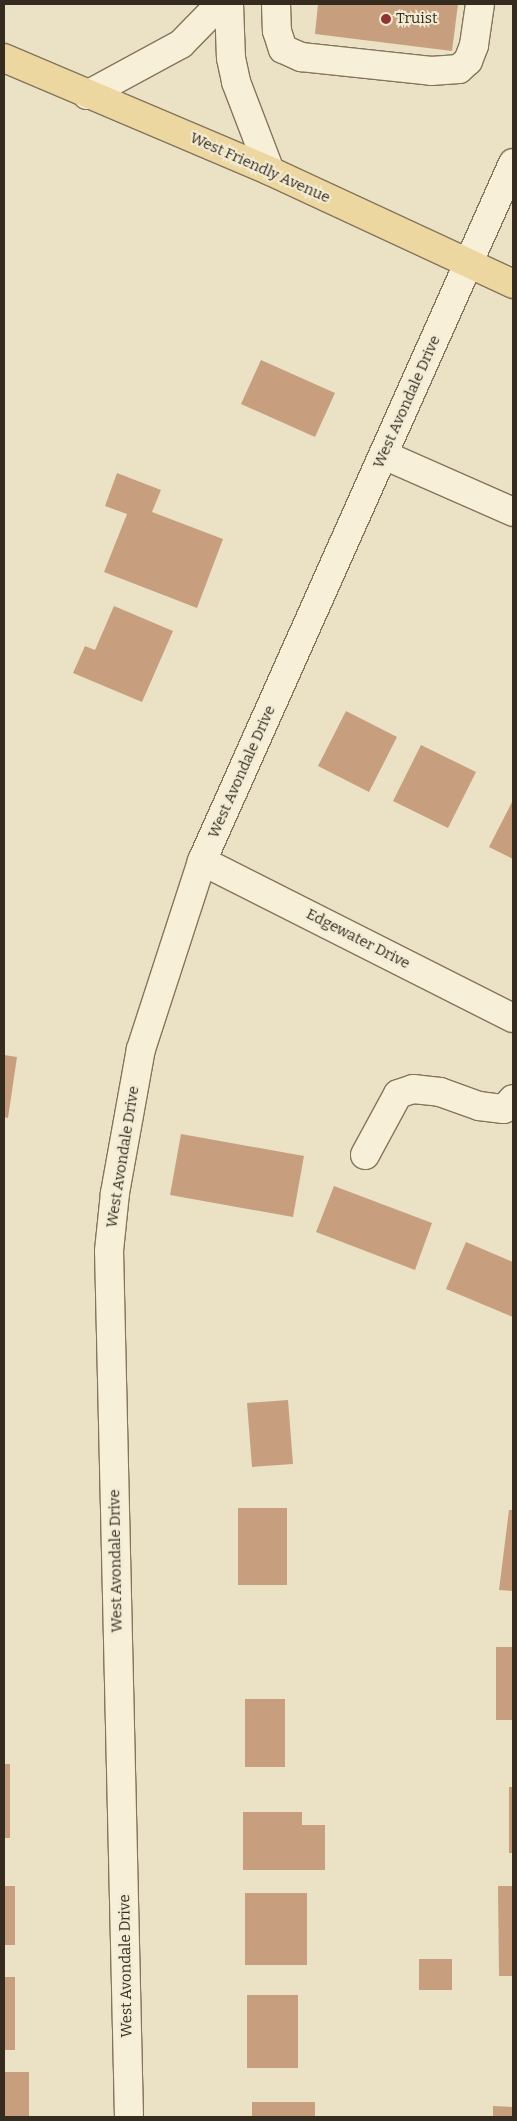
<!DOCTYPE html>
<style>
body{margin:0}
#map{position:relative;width:517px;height:2121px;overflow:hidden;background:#ebe2c5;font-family:Bitter,serif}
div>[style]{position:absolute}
.building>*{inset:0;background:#c79f7e}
.roads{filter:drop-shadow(1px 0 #85745c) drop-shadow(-1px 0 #85745c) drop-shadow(0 1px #85745c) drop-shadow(0 -1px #85745c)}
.minor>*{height:28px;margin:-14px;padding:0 14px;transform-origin:14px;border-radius:14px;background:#f7efd8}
.major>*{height:28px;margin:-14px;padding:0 14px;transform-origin:14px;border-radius:14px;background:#ecd7a0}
.dots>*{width:14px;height:14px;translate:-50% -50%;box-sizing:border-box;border:2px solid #f3ecd4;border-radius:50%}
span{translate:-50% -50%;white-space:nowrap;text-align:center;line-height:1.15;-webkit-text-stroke:4px #f3ecd4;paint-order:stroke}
.poi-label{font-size:15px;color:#362b1f}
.left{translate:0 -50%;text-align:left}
.street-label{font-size:15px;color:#362b1f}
.frame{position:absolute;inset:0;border:5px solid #362b1f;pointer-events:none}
</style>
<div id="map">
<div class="building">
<i style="clip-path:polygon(318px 4px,458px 4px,452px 51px,315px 34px)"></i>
<i style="clip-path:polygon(261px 360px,335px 393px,315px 437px,241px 404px)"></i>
<i style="clip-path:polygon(117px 473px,161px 490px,152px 512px,223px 539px,197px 608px,104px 572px,127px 514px,105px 506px)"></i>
<i style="clip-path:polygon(114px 606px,173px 631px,142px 702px,73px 673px,85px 646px,95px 650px)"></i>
<i style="clip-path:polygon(346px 711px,397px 737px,369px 792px,318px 766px)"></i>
<i style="clip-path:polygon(421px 745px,476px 772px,448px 828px,393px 801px)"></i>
<i style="clip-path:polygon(512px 802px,513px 803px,513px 859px,489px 847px)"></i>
<i style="clip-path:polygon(4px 1055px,17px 1057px,8px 1118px,4px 1117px)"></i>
<i style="clip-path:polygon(181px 1134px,304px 1156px,293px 1217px,170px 1195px)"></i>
<i style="clip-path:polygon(334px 1186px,432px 1223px,415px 1270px,316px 1232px)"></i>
<i style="clip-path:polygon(466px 1242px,513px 1262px,513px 1317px,446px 1289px)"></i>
<i style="clip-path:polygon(288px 1400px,293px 1464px,252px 1467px,247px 1403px)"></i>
<i style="clip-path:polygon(238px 1508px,287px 1508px,287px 1585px,238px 1585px)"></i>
<i style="clip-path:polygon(509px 1510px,513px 1510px,513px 1591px,499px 1590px)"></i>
<i style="clip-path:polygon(496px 1647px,513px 1647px,513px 1720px,496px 1720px)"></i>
<i style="clip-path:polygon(245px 1699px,285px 1699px,285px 1767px,245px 1767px)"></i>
<i style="clip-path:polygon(4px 1764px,10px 1764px,10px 1838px,4px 1838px)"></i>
<i style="clip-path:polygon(509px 1787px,513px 1787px,513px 1853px,509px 1853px)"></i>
<i style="clip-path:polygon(243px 1812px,302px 1812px,302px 1825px,325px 1825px,325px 1870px,243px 1870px)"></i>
<i style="clip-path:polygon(4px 1886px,15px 1886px,15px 1945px,4px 1945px)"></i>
<i style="clip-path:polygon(498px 1886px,513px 1886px,513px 1976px,499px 1976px)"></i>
<i style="clip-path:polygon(245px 1893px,307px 1893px,307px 1965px,245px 1965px)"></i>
<i style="clip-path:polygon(419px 1959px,452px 1959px,452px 1990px,419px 1990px)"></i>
<i style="clip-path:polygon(4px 1977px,15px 1977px,15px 2050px,4px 2050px)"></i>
<i style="clip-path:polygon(247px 1995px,298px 1995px,298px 2068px,247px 2068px)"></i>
<i style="clip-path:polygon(4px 2072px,29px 2072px,29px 2117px,4px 2117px)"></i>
<i style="clip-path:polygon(252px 2102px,315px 2102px,315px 2117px,252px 2117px)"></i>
<i style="clip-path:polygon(493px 2106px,513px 2107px,513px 2117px,493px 2117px)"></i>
</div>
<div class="roads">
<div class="minor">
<i style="left:229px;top:4px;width:54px;rotate:87.9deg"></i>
<i style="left:231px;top:58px;width:25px;rotate:78deg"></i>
<i style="left:236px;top:82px;width:95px;rotate:69.1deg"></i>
<i style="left:276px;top:4px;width:27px;rotate:88deg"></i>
<i style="left:277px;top:31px;width:19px;rotate:72deg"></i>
<i style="left:283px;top:49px;width:20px;rotate:24deg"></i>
<i style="left:301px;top:57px;width:131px;rotate:6.1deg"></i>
<i style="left:431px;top:71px;width:28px;rotate:-4deg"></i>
<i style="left:459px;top:69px;width:12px;rotate:-42deg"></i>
<i style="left:468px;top:61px;width:17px;rotate:-69deg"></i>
<i style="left:474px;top:45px;width:41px;rotate:-81.7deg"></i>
<i style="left:87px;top:95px;width:107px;rotate:-28.5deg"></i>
<i style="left:181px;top:44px;width:56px;rotate:-45.7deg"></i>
<i style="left:384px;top:455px;width:141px;rotate:23.8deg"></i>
<i style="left:202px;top:861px;width:348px;rotate:26.8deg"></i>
<i style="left:365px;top:1155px;width:69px;rotate:-61.6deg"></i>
<i style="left:398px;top:1094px;width:16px;rotate:-18deg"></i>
<i style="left:413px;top:1089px;width:27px;rotate:6deg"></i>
<i style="left:440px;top:1092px;width:41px;rotate:19.7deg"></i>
<i style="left:479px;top:1106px;width:25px;rotate:7deg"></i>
<i style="left:504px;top:1109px;width:13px;rotate:-48deg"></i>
<i style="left:129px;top:2117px;width:866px;rotate:-91.32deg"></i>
<i style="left:109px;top:1251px;width:58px;rotate:-84.1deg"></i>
<i style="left:115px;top:1193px;width:146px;rotate:-79.8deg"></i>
<i style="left:141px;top:1049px;width:198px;rotate:-72deg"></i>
<i style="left:202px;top:861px;width:764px;rotate:-65.98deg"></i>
</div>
<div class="major">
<i style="left:4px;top:58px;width:289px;rotate:23deg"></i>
<i style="left:270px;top:171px;width:268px;rotate:24.9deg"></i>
</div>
</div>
<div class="dots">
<i style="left:386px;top:19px;background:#913330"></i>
</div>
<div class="poi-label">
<span class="left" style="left:396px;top:19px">Truist</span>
</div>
<div class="street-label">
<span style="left:260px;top:168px;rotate:24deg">West Friendly Avenue</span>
<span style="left:407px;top:402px;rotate:-66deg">West Avondale Drive</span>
<span style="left:242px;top:772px;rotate:-66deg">West Avondale Drive</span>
<span style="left:358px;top:939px;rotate:27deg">Edgewater Drive</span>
<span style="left:123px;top:1157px;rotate:-81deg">West Avondale Drive</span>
<span style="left:116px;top:1561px;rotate:-91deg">West Avondale Drive</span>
<span style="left:126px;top:1966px;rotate:-91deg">West Avondale Drive</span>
</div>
<div class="frame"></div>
</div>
